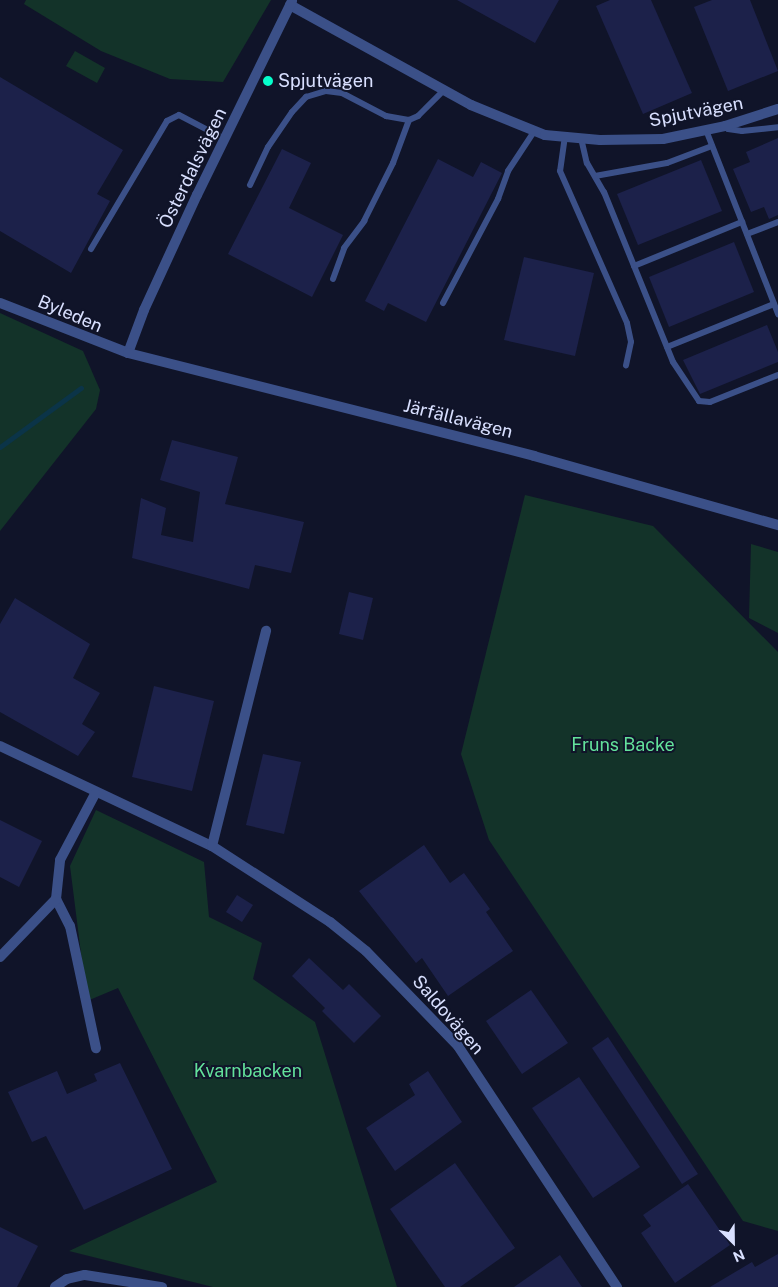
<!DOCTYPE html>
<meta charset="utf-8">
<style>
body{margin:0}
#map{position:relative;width:778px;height:1287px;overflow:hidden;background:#101429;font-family:"Public Sans",sans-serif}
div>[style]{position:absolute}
.green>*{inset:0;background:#133329}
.stream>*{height:4.5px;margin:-2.25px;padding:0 2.25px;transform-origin:2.25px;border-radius:2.25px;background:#0b3448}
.building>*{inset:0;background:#1c214a}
.service>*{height:6px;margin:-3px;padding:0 3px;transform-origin:3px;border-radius:3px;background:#3b5088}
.minor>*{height:10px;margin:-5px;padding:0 5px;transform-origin:5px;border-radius:5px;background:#3b5088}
.tertiary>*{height:10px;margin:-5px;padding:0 5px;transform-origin:5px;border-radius:5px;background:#3b5088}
.dots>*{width:14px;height:14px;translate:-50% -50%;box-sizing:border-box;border:2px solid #101429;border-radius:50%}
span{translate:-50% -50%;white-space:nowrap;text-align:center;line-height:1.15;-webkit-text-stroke:4px #101429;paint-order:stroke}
.poi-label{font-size:18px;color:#d9e0ff}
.left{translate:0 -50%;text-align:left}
.street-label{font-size:18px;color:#d9e0ff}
.park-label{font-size:18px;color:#63e19b}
.north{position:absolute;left:708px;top:1217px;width:50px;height:50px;-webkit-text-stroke:4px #101429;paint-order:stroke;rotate:157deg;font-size:14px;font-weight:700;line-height:20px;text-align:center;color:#d9e0ff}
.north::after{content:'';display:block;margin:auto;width:18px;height:22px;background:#d9e0ff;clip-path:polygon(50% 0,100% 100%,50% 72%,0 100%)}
</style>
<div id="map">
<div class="green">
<i style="clip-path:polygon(26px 0,271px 0,223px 82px,170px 79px,101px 51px,24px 4px)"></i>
<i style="clip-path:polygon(75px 51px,105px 68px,97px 83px,66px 66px)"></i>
<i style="clip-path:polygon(0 313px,83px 351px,100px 390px,96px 409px,0 531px)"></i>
<i style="clip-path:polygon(525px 495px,653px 526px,778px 652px,778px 1231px,743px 1221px,489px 840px,461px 754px)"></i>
<i style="clip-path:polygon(751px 544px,778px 552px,778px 633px,749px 618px)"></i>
<i style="clip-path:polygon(96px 810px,204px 862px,209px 917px,262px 943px,253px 979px,315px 1022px,397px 1287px,213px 1287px,69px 1251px,217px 1182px,118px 988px,87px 1001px,70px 866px)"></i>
</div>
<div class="stream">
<i style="left:0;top:447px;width:100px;rotate:-36.1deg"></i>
</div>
<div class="building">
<i style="clip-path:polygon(457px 0,559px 0,535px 43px)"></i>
<i style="clip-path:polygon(610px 0,651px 0,692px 93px,643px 114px,596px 6px)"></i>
<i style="clip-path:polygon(712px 0,750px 0,778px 71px,728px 91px,694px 7px)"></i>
<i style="clip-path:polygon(0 77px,123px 150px,97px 194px,110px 201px,71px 273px,0 231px)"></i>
<i style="clip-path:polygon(778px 138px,778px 215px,769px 219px,764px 207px,751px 212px,733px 169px,750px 162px,746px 152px)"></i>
<i style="clip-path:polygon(282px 149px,311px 163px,289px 208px,343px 235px,312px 297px,228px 254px)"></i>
<i style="clip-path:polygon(438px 159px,473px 177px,481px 162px,502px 173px,426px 322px,388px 303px,384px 311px,365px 301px)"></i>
<i style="clip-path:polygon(701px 160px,722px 211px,638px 245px,617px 194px)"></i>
<i style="clip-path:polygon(734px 242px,754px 292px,669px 327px,649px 277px)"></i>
<i style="clip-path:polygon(524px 257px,594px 273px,575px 356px,504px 340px)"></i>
<i style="clip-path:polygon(767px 325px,778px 352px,778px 362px,700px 394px,683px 360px)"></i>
<i style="clip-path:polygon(172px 440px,238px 457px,225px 504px,304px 522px,291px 573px,255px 565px,249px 589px,132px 558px,141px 498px,166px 508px,161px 535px,193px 542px,200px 492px,160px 480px)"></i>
<i style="clip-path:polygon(349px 592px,373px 598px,363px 640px,339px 634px)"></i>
<i style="clip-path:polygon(15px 598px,90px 644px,73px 678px,100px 693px,82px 724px,95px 732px,78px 756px,0 712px,0 624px)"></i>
<i style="clip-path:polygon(154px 686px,214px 701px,192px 791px,132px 777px)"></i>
<i style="clip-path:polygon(263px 754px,301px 762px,284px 834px,246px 825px)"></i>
<i style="clip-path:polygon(0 820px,42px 841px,19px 887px,0 877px)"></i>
<i style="clip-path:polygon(424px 845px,450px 883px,464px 873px,490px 909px,486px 912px,513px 951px,448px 996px,422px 958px,416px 963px,359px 891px)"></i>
<i style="clip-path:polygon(237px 895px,253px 905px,242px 922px,226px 912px)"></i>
<i style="clip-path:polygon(309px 958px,343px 990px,349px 984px,381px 1016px,354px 1043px,322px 1011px,325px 1008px,292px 976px)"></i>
<i style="clip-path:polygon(531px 990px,568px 1043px,522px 1074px,486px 1021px)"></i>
<i style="clip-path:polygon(608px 1037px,698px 1174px,682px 1184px,592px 1048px)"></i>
<i style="clip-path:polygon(120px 1063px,172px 1169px,84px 1210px,46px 1136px,32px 1142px,8px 1092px,57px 1071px,67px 1094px,97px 1081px,94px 1074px)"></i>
<i style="clip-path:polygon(428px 1071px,462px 1122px,395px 1171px,366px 1128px,415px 1095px,409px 1084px)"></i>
<i style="clip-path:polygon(579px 1077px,640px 1167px,593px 1198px,532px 1108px)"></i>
<i style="clip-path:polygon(455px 1163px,515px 1248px,460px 1287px,445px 1287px,390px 1209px)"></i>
<i style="clip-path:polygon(688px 1184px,730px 1245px,675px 1283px,641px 1233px,651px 1226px,643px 1215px)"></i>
<i style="clip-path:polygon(0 1227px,38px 1246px,17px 1287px,0 1287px)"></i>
<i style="clip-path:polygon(778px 1254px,778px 1287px,710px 1287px,752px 1262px,755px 1267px)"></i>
<i style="clip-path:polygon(560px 1255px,582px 1287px,514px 1287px)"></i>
</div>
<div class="service">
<i style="left:725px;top:126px;width:4px;rotate:45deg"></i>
<i style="left:728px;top:129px;width:14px;rotate:8deg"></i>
<i style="left:742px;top:131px;width:36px;rotate:-6deg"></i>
<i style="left:706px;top:130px;width:198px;rotate:68.6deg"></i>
<i style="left:565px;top:136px;width:35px;rotate:98deg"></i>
<i style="left:560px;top:171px;width:166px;rotate:66.2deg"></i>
<i style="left:627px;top:323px;width:19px;rotate:78deg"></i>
<i style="left:631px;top:342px;width:24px;rotate:102deg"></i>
<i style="left:581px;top:138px;width:26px;rotate:77deg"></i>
<i style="left:587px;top:163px;width:34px;rotate:60deg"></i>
<i style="left:604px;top:192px;width:183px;rotate:67.9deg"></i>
<i style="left:673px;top:362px;width:47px;rotate:56.3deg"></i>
<i style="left:699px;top:401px;width:11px;rotate:5deg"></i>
<i style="left:710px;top:402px;width:73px;rotate:-21.7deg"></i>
<i style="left:595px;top:176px;width:73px;rotate:-10.2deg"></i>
<i style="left:667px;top:163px;width:48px;rotate:-20.7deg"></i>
<i style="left:250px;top:185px;width:42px;rotate:-64.7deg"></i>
<i style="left:268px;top:147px;width:42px;rotate:-55.6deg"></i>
<i style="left:292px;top:112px;width:21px;rotate:-47deg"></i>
<i style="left:306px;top:97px;width:21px;rotate:-17deg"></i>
<i style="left:326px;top:91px;width:16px;rotate:7deg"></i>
<i style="left:342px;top:93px;width:50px;rotate:27.6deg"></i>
<i style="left:386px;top:116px;width:23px;rotate:10deg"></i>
<i style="left:409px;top:120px;width:10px;rotate:-24deg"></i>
<i style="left:418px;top:116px;width:37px;rotate:-45deg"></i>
<i style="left:747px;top:234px;width:33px;rotate:-21deg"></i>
<i style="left:91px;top:249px;width:149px;rotate:-59.3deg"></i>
<i style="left:167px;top:121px;width:13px;rotate:-27deg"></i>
<i style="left:179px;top:115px;width:52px;rotate:27.6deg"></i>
<i style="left:634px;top:266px;width:117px;rotate:-22.2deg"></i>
<i style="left:333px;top:279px;width:33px;rotate:-70deg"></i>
<i style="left:344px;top:248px;width:34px;rotate:-53deg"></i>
<i style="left:364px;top:221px;width:65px;rotate:-63.4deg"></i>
<i style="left:393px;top:163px;width:46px;rotate:-69.6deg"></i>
<i style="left:443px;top:303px;width:118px;rotate:-62.1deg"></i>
<i style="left:498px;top:199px;width:30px;rotate:-70deg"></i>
<i style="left:508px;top:171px;width:49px;rotate:-56.6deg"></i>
<i style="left:667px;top:347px;width:115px;rotate:-21.9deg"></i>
</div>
<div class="minor">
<i style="left:290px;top:5px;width:207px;rotate:28.9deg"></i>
<i style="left:471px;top:105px;width:80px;rotate:22.1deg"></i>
<i style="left:545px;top:135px;width:55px;rotate:5.2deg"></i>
<i style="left:600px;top:140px;width:63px;rotate:-0.9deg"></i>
<i style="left:663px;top:139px;width:63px;rotate:-11.8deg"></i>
<i style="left:725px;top:126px;width:56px;rotate:-17.8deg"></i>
<i style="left:128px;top:353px;width:46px;rotate:-69.6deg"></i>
<i style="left:144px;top:310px;width:127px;rotate:-65.3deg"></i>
<i style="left:197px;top:195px;width:216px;rotate:-63.9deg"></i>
<i style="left:0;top:746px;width:234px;rotate:25.3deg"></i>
<i style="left:212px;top:846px;width:140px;rotate:32.8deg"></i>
<i style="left:330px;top:922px;width:46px;rotate:38.9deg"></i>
<i style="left:366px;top:951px;width:132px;rotate:45.9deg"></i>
<i style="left:458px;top:1046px;width:289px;rotate:56.6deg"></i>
<i style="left:212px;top:846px;width:222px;rotate:-75.9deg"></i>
<i style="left:56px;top:899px;width:30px;rotate:63deg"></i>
<i style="left:70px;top:926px;width:125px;rotate:78deg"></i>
<i style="left:56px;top:899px;width:39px;rotate:-84deg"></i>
<i style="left:60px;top:860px;width:75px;rotate:-62.1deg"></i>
<i style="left:0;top:957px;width:81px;rotate:-46deg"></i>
<i style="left:55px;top:1287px;width:14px;rotate:-34deg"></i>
<i style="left:67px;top:1279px;width:18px;rotate:-13deg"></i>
<i style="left:85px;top:1275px;width:78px;rotate:8.9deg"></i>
</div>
<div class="tertiary">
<i style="left:0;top:303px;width:137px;rotate:21.3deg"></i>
<i style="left:128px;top:353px;width:419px;rotate:14.2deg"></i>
<i style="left:534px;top:456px;width:254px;rotate:15.8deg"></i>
</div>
<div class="dots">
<i style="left:268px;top:81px;background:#05ffcc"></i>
</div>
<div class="poi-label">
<span class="left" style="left:278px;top:81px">Spjutvägen</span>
</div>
<div class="street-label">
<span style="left:696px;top:112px;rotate:-11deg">Spjutvägen</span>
<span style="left:193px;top:168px;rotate:-64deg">Österdalsvägen</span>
<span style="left:70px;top:314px;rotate:23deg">Byleden</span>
<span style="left:458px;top:419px;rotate:14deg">Järfällavägen</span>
<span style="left:448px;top:1015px;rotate:49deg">Saldovägen</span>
</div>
<div class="park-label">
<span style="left:623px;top:745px">Fruns Backe</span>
<span style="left:248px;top:1071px">Kvarnbacken</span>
</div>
<div class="north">N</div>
</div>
